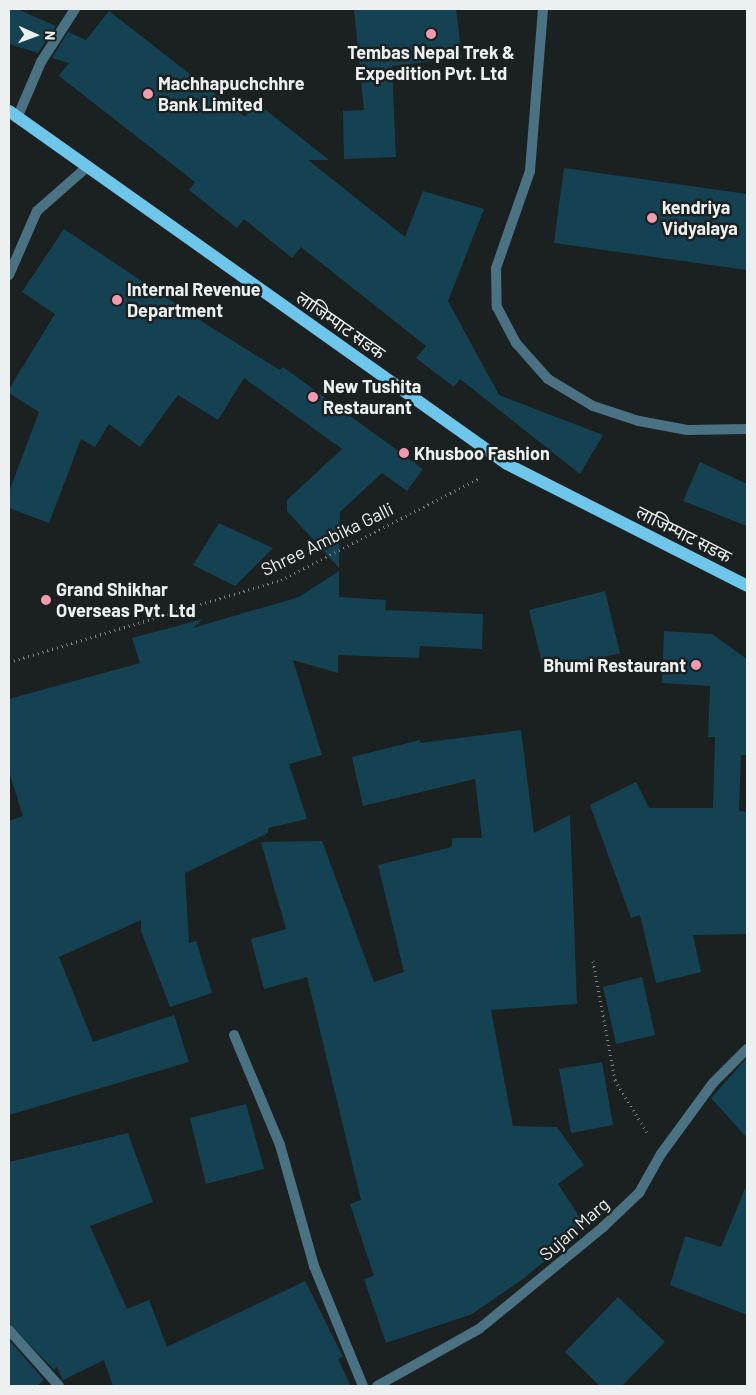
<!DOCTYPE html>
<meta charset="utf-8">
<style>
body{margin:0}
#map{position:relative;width:756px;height:1395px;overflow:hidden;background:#1b2021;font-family:Barlow,"Noto Sans Devanagari",sans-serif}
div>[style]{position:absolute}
.building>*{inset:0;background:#144252}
.path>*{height:3px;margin-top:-1.5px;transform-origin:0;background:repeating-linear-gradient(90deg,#7d8182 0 1px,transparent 0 5px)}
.lane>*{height:10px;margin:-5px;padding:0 5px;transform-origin:5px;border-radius:5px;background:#4a7283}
.street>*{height:10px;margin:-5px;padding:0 5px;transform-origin:5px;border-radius:5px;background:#4a7283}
.primary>*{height:12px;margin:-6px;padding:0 6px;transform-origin:6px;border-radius:6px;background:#6ec7ea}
.dots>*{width:14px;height:14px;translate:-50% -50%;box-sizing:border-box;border:2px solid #1b2021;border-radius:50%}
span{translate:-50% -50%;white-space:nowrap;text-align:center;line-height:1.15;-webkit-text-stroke:5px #1b2021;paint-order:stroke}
.poi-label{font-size:18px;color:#edf0f1;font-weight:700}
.left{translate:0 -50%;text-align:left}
.right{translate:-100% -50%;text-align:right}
.street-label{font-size:18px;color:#edf0f1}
.frame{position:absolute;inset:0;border:10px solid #edf0f1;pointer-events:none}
.north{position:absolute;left:10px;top:10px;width:50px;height:50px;-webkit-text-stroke:4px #1b2021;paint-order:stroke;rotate:92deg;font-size:14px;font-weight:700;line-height:20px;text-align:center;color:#edf0f1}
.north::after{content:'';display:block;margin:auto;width:18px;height:22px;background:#edf0f1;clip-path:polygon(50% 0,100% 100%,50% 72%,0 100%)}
</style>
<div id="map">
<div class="building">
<i style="clip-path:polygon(9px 9px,17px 9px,56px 26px,38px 53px,9px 44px)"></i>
<i style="clip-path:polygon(354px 9px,456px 9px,462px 58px,392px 66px,396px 157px,344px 159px,343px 111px,364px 110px)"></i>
<i style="clip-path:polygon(109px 11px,245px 117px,257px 103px,329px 160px,308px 160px,405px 237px,423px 191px,484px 209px,448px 301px,499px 395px,603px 435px,580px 474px,460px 379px,454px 387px,416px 358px,426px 346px,301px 247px,292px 258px,244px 219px,237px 228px,189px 190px,195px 182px,59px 76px,69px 63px,52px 58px,68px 32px,86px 40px)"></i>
<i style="clip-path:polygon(564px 168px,747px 194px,747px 270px,554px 243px)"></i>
<i style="clip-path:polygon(64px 229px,209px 326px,280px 370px,283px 367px,423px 469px,407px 491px,382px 473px,340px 512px,339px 568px,287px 511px,287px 500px,342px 449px,244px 378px,218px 420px,178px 395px,140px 447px,109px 424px,95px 447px,81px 439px,49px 523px,9px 508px,9px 492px,39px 412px,9px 393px,9px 389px,55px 314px,22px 292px)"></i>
<i style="clip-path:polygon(700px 462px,747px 484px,747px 526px,683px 501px)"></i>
<i style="clip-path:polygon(219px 523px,273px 548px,235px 586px,193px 565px)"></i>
<i style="clip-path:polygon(339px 571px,339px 597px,386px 600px,385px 610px,483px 614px,482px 649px,420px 646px,419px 658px,338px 655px,338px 673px,293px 660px,322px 755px,289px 764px,307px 819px,268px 828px,268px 833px,185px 873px,189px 943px,196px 941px,212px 993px,170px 1007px,141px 931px,141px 920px,59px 957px,93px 1042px,174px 1015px,189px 1062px,9px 1115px,9px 821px,23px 816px,9px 772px,9px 699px,140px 663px,132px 638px,203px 619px,193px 628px,299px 597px)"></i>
<i style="clip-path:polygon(605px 591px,620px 653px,553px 670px,551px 660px,542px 663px,529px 610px)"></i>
<i style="clip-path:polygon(664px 631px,712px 634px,747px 659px,747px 755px,741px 755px,739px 811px,747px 812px,747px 934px,693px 935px,701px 972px,656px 983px,640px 915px,631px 918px,590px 805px,636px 782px,649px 808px,713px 808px,715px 737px,708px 737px,710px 686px,662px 683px)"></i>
<i style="clip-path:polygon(521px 730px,534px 833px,570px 815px,577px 1004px,491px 1010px,513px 1126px,557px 1127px,584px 1165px,558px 1184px,584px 1224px,549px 1249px,553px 1254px,523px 1279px,472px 1314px,386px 1343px,364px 1279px,374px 1276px,350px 1204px,361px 1200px,307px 977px,264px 989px,251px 939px,286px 929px,261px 842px,322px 841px,374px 982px,404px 972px,378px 865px,452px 847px,452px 838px,482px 838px,475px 779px,363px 806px,352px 757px,420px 740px,420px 743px)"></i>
<i style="clip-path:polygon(642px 977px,655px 1035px,616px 1044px,603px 987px)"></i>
<i style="clip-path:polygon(747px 1058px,747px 1138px,711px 1098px)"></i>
<i style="clip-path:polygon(602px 1062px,613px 1125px,571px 1133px,559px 1069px)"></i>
<i style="clip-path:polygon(246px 1104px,264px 1169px,206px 1184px,190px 1118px)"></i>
<i style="clip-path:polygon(128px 1133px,153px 1202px,90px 1226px,127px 1309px,149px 1300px,167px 1347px,305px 1281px,343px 1357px,338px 1359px,351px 1386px,113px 1386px,104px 1360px,63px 1380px,57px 1367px,54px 1370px,9px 1323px,9px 1162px)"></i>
<i style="clip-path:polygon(747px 1184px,747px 1315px,670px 1285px,685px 1236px,721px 1247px)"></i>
<i style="clip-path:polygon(618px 1297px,665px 1342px,622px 1386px,600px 1386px,565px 1352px)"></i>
<i style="clip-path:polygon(9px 1340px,44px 1380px,37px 1386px,9px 1386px)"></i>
</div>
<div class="path">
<i style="left:9px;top:662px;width:284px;rotate:-16.8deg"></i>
<i style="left:281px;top:580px;width:225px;rotate:-27.2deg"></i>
<i style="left:593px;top:961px;width:121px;rotate:79.5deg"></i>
<i style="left:615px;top:1080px;width:61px;rotate:58.4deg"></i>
</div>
<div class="lane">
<i style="left:234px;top:1035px;width:119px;rotate:67.3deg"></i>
<i style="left:280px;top:1145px;width:126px;rotate:74.3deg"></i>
<i style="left:314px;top:1266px;width:130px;rotate:67.8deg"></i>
</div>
<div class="street">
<i style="left:543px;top:9px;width:163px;rotate:94.6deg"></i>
<i style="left:530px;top:171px;width:103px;rotate:109.3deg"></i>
<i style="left:496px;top:268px;width:39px;rotate:89deg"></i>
<i style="left:497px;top:307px;width:41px;rotate:62.2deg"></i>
<i style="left:516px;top:343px;width:48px;rotate:48.4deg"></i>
<i style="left:548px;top:379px;width:52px;rotate:31deg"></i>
<i style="left:593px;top:406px;width:48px;rotate:18.1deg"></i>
<i style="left:639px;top:421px;width:49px;rotate:10.6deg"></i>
<i style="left:687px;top:430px;width:60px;rotate:-1deg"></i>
<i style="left:17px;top:118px;width:61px;rotate:-66.8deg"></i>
<i style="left:41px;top:62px;width:63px;rotate:-57.3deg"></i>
<i style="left:9px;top:275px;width:70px;rotate:-66.4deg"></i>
<i style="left:37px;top:211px;width:67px;rotate:-41.3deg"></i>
<i style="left:9px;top:1330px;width:75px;rotate:48.2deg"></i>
<i style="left:377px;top:1386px;width:117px;rotate:-29.2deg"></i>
<i style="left:479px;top:1329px;width:161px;rotate:-39.4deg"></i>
<i style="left:603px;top:1227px;width:50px;rotate:-43.4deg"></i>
<i style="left:639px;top:1193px;width:45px;rotate:-60.6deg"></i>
<i style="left:661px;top:1154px;width:88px;rotate:-53.8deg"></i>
<i style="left:713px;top:1083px;width:48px;rotate:-45deg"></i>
</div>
<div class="primary">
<i style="left:9px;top:111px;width:610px;rotate:35.33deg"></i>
<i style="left:507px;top:464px;width:269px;rotate:26.9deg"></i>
</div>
<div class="dots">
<i style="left:431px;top:34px;background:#f29aaf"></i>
<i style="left:148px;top:94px;background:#f29aaf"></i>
<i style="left:652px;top:218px;background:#f29aaf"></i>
<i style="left:117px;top:300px;background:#f29aaf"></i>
<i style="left:313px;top:397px;background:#f29aaf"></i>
<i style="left:404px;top:453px;background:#f29aaf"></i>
<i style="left:46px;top:600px;background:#f29aaf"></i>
<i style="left:696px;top:665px;background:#f29aaf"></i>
</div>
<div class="poi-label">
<span style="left:431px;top:63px">Tembas Nepal Trek &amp;<br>Expedition Pvt. Ltd</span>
<span class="left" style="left:158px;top:94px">Machhapuchchhre<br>Bank Limited</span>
<span class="left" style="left:662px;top:218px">kendriya<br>Vidyalaya</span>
<span class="left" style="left:127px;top:300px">Internal Revenue<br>Department</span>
<span class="left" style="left:323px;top:397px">New Tushita<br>Restaurant</span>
<span class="left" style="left:414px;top:453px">Khusboo Fashion</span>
<span class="left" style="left:56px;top:600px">Grand Shikhar<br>Overseas Pvt. Ltd</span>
<span class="right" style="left:686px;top:665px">Bhumi Restaurant</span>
</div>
<div class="street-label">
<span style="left:341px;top:325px;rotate:35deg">लाजिम्पाट सडक</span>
<span style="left:684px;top:534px;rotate:27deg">लाजिम्पाट सडक</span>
<span style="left:327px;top:539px;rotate:-26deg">Shree Ambika Galli</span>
<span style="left:574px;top:1229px;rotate:-41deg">Sujan Marg</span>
</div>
<div class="frame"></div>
<div class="north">N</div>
</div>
